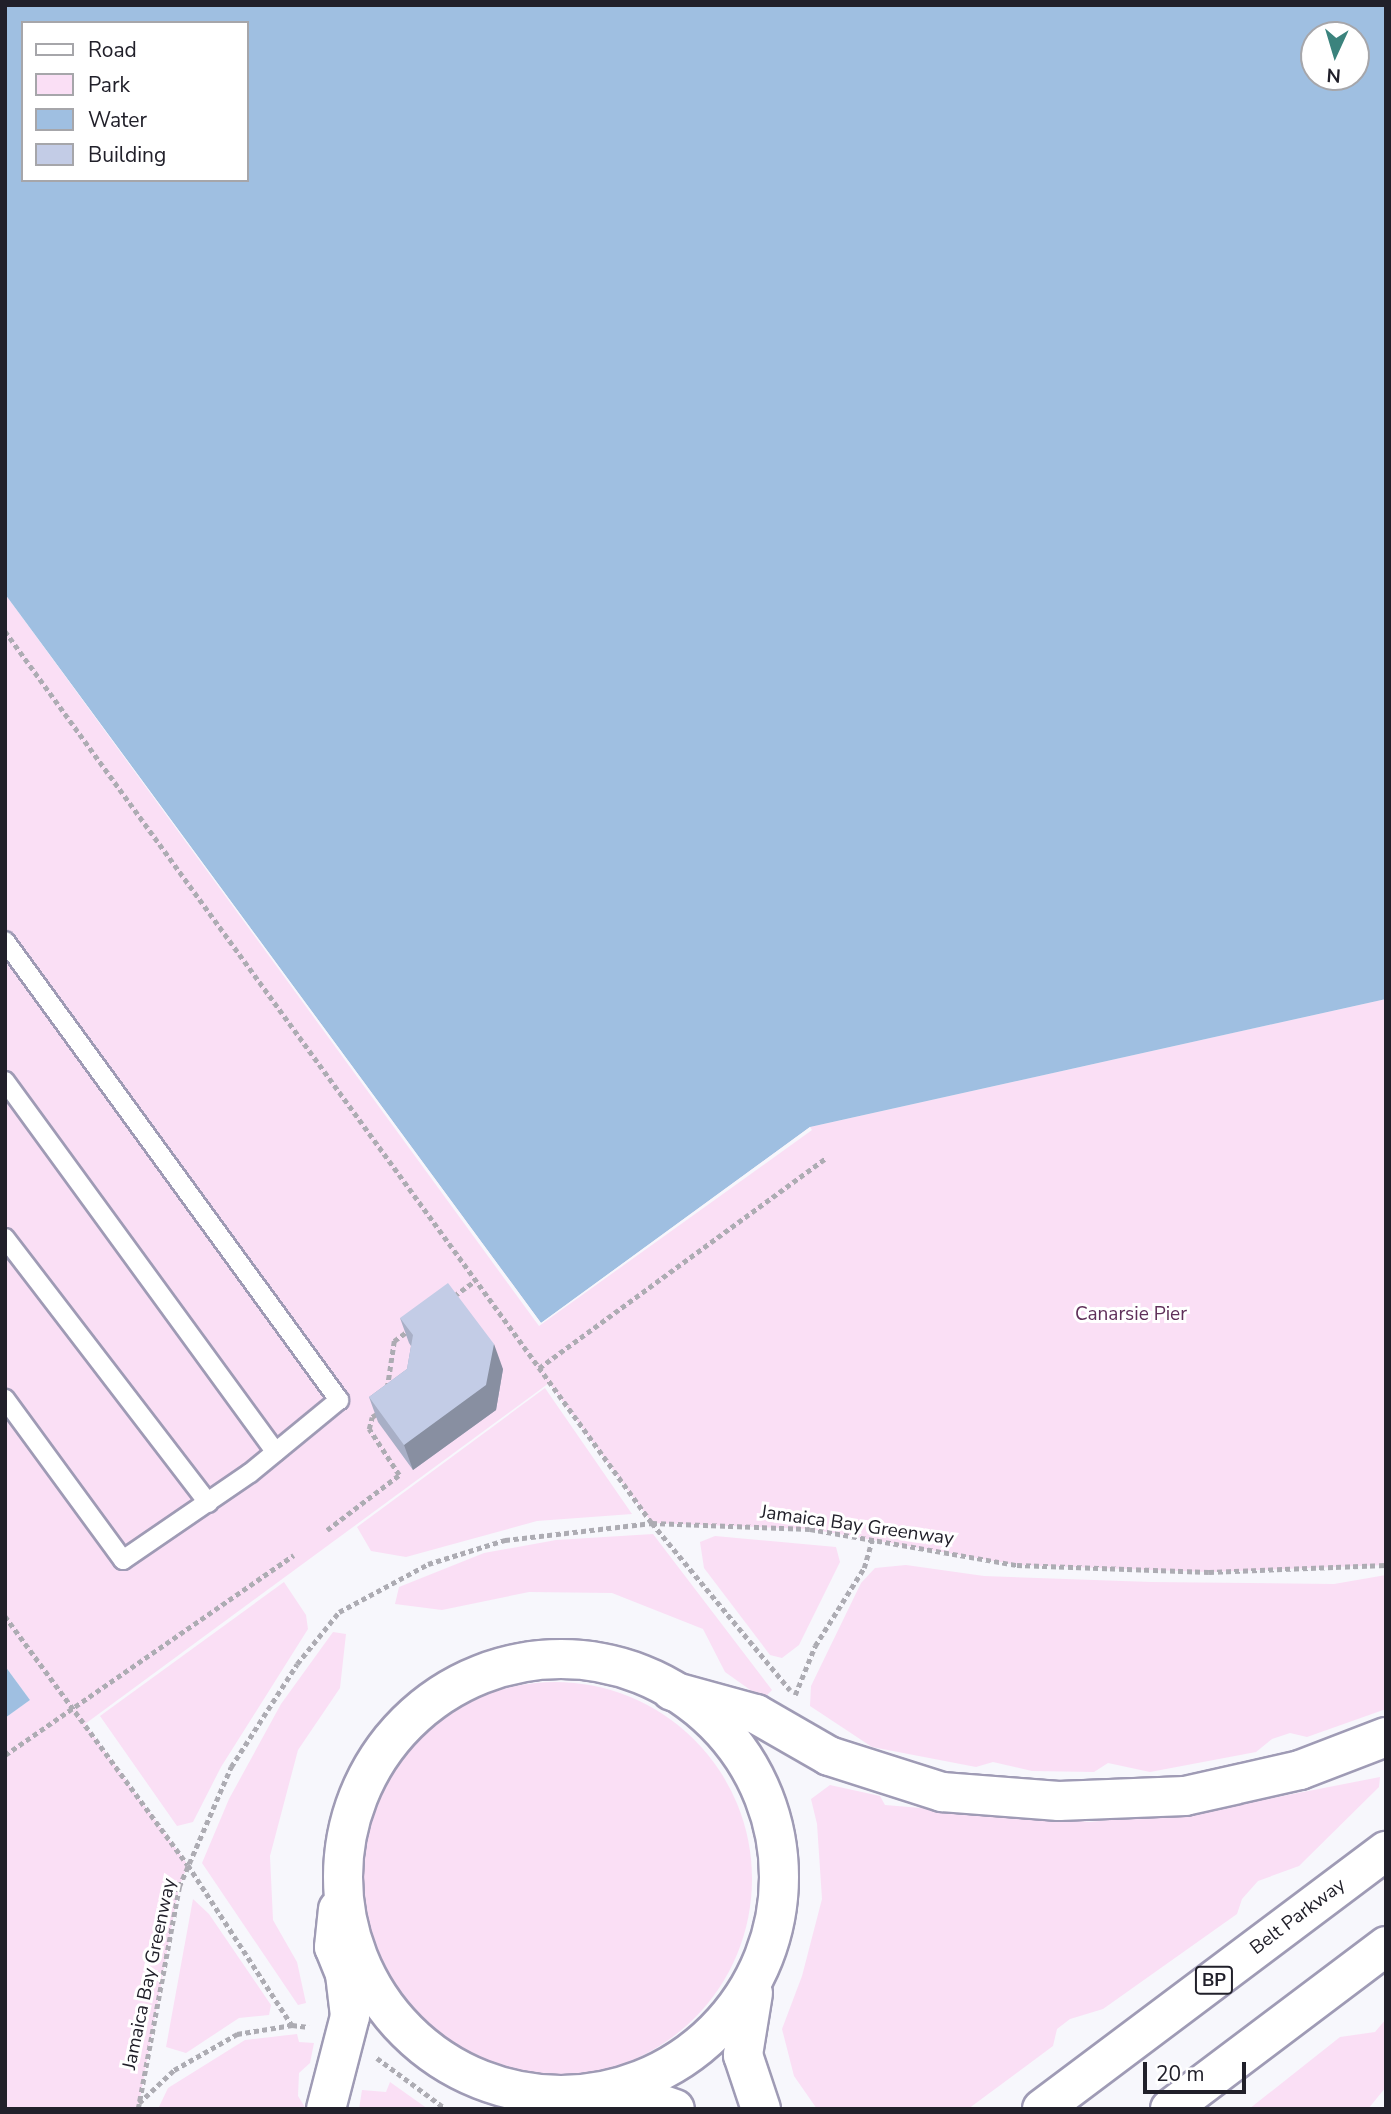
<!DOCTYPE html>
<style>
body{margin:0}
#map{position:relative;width:1391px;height:2114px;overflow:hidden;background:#f7f7fc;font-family:"Nunito Sans",sans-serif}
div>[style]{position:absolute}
.green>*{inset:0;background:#fadff5}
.round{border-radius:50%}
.water>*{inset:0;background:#9fbfe1}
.pier>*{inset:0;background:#f7f7fc}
.path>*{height:4.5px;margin-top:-2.25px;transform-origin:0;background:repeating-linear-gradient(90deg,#adacb3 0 5px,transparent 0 8.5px)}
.roads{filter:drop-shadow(2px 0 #9f9bb5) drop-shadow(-2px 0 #9f9bb5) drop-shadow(0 2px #9f9bb5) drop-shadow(0 -2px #9f9bb5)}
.service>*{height:18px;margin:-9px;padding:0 9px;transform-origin:9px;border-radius:9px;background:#fff}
.secondary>*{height:38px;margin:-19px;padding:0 19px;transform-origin:19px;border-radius:19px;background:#fff}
.secondary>.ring{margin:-19px;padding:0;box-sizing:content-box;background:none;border:38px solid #fff;border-radius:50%}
.motorway>*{height:38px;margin:-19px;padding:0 19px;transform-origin:19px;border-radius:19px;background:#fff}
.wall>*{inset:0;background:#a8afc6}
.shaded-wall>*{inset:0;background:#888fa1}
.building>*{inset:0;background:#c3cce6}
span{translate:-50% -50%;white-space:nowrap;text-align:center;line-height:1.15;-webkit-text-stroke:6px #fff;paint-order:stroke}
.shield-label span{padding:2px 5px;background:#fff;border:2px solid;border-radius:5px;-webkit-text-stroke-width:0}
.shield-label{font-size:18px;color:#21202a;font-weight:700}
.park-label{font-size:19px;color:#5f3059}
.street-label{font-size:19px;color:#21202a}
.frame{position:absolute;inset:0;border:7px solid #21202a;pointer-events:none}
.legend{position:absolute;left:21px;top:21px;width:228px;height:161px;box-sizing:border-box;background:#fff;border:2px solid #a6a6aa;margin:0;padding:9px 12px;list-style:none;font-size:21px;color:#21202a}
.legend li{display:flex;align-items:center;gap:14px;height:35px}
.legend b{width:35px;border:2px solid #a6a6aa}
.north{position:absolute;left:1300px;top:21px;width:70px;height:70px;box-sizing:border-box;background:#fff;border:2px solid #a6a6aa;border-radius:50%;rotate:184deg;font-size:19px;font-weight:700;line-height:28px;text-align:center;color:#21202a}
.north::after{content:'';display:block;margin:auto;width:24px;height:32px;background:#3b837d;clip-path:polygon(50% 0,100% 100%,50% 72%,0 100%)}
.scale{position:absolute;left:1143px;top:2062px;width:103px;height:32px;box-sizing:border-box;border:4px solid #21202a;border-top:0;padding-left:9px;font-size:21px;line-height:24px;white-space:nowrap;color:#21202a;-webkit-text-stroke:5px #fff;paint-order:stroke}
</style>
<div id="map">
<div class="green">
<i style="clip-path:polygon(5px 594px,541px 1323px,810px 1127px,1386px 999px,1386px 1565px,1209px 1572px,1017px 1565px,810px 1529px,652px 1523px,549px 1383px,85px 1724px,188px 1865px,179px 1887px,138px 2109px,5px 2109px,5px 1718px,30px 1700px,5px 1666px)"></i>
<i style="clip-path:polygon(545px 1388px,632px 1514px,537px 1521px,406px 1557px,371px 1551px,357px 1527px)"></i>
<i style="clip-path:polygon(653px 1534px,772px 1690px,763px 1699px,725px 1672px,703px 1629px,612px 1593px,529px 1592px,442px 1610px,395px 1604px,399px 1587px,484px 1553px,556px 1540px)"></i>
<i style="clip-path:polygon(715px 1536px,836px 1547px,840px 1562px,799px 1645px,782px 1658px,770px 1655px,704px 1568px,700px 1542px)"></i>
<i style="clip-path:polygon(906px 1565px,984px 1576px,1151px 1582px,1334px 1584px,1386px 1575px,1386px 1709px,1307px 1737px,1290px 1733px,1272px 1739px,1256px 1752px,1150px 1772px,1108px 1763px,1094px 1772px,1032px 1771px,993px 1762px,976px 1767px,872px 1747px,810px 1706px,811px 1686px,861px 1583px,875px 1568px)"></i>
<i style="clip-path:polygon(284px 1582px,306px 1615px,308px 1629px,221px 1767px,193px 1822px,177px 1826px,100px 1716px)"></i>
<i style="clip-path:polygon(333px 1632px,346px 1634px,340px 1688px,298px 1750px,270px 1856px,273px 1920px,297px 1962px,306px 2003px,298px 2005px,202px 1863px,229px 1799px,281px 1704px)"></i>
<i class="round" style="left:358px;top:1682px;width:394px;height:394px"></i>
<i style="clip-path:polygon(1380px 1777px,1379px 1787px,1299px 1866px,1258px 1881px,1242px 1899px,1237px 1914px,1103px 2009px,1070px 2019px,1057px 2029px,1053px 2046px,968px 2109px,817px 2109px,794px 2076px,782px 2029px,802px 1976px,822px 1899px,817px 1824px,811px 1799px,830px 1785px,880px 1796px,885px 1805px,1090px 1822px,1221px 1808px)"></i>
<i style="clip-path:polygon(193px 1899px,209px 1914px,271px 2005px,269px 2015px,239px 2018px,186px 2053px,166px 2047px)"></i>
<i style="clip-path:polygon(1386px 2019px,1386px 2087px,1368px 2109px,1249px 2109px,1340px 2037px,1375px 2032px)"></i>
<i style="clip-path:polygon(297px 2034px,299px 2042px,314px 2043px,310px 2063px,299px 2073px,298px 2096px,306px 2109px,158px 2109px,168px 2088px,245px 2040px)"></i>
<i style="clip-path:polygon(390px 2082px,428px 2109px,359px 2109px,362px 2090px,386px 2092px)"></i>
</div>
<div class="water">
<i style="clip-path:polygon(evenodd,5px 5px,1386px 5px,1386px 999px,810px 1127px,541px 1323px,5px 594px,5px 5px,23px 23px,247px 23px,247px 180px,23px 180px,23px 23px,5px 5px,1314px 35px,1356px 35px,1356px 77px,1314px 77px,1314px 35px)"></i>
<i style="clip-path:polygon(5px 1666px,30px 1700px,5px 1718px)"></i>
</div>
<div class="pier">
<i style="clip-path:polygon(5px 594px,541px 1323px,810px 1127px,812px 1130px,539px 1326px)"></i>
</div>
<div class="path">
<i style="left:5px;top:631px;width:1102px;rotate:54.05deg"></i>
<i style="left:652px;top:1523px;width:217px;rotate:50.4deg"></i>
<i style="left:454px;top:1296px;width:26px;rotate:-36deg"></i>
<i style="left:539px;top:1368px;width:356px;rotate:-36.2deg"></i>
<i style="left:387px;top:1388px;width:48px;rotate:-81.5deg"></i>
<i style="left:394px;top:1341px;width:17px;rotate:-36deg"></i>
<i style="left:327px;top:1530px;width:91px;rotate:-37.4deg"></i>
<i style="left:399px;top:1475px;width:55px;rotate:-123.1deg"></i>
<i style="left:369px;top:1429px;width:12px;rotate:-76deg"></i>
<i style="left:372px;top:1417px;width:9px;rotate:-32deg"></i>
<i style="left:5px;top:1616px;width:309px;rotate:53.7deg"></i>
<i style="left:188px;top:1865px;width:191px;rotate:57deg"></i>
<i style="left:795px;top:1695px;width:53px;rotate:-67.8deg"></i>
<i style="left:815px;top:1646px;width:92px;rotate:-57.9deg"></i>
<i style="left:864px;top:1568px;width:29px;rotate:-74deg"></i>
<i style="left:5px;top:1755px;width:351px;rotate:-34.7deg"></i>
<i style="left:377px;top:2058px;width:86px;rotate:36.5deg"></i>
<i style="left:139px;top:2103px;width:48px;rotate:-43.3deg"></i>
<i style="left:174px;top:2070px;width:73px;rotate:-29.7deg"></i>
<i style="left:237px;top:2034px;width:56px;rotate:-9.3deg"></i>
<i style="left:292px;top:2025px;width:17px;rotate:7deg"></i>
<i style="left:138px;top:2109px;width:226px;rotate:-79.5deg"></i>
<i style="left:179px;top:1887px;width:131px;rotate:-66.6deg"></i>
<i style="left:231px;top:1767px;width:122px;rotate:-57.3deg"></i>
<i style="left:297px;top:1664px;width:67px;rotate:-51.1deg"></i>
<i style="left:339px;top:1612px;width:101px;rotate:-28.3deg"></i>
<i style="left:428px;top:1564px;width:81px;rotate:-17.3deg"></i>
<i style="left:505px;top:1540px;width:148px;rotate:-6.6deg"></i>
<i style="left:652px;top:1523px;width:158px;rotate:2.2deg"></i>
<i style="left:810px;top:1529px;width:210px;rotate:9.9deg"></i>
<i style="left:1017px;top:1565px;width:192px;rotate:2.1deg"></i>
<i style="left:1209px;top:1572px;width:177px;rotate:-2.3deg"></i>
</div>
<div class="roads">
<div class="service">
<i style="left:5px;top:941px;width:568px;rotate:53.96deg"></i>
<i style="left:339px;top:1400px;width:115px;rotate:140.6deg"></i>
<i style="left:250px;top:1473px;width:154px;rotate:145.6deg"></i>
<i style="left:123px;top:1560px;width:200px;rotate:-126.2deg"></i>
<i style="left:5px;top:1081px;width:459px;rotate:53.9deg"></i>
<i style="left:5px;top:1238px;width:334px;rotate:52.5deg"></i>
</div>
<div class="secondary">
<i class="ring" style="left:343px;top:1659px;width:398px;height:398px"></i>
<i style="left:753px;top:1993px;width:63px;rotate:99.2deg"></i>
<i style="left:743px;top:2055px;width:57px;rotate:71.6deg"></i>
<i style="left:620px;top:2090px;width:58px;rotate:19.1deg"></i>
</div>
<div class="motorway">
<i style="left:672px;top:1691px;width:87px;rotate:15.3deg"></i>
<i style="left:756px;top:1714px;width:84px;rotate:29.9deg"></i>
<i style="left:829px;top:1756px;width:119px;rotate:17.7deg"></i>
<i style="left:942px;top:1792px;width:117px;rotate:4.4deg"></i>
<i style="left:1059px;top:1801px;width:126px;rotate:-2.3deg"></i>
<i style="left:1185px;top:1796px;width:118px;rotate:-12.7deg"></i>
<i style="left:1300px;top:1770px;width:92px;rotate:-21deg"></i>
<i style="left:326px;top:2109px;width:96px;rotate:-75.5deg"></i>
<i style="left:350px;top:2016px;width:42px;rotate:-96.8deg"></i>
<i style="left:345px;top:1974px;width:29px;rotate:-112deg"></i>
<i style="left:334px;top:1947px;width:38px;rotate:-84deg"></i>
<i style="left:1042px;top:2109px;width:430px;rotate:-36.9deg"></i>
<i style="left:1170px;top:2109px;width:271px;rotate:-37deg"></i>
</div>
</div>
<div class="wall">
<i style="clip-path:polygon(400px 1318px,503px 1369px,496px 1410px,413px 1470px,378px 1422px,369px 1397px,407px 1369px,411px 1346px,409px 1343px)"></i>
</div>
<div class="shaded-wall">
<i style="clip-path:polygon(494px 1344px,503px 1369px,496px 1410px,413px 1470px,404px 1445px)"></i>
</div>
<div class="building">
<i style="clip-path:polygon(448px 1283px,494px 1344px,486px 1385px,404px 1445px,369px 1397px,407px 1369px,413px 1335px,400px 1318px)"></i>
</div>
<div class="shield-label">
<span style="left:1214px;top:1980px">BP</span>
</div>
<div class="park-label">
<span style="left:1131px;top:1315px">Canarsie Pier</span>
</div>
<div class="street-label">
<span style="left:857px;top:1526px;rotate:8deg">Jamaica Bay Greenway</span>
<span style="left:1298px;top:1917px;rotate:-37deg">Belt Parkway</span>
<span style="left:150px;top:1974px;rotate:-78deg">Jamaica Bay Greenway</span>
</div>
<div class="frame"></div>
<ul class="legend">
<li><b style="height:9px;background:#fff"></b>Road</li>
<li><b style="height:19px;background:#fadff5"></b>Park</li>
<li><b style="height:19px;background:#9fbfe1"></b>Water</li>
<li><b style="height:19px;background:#c3cce6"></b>Building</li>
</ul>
<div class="north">N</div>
<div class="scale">20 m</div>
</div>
